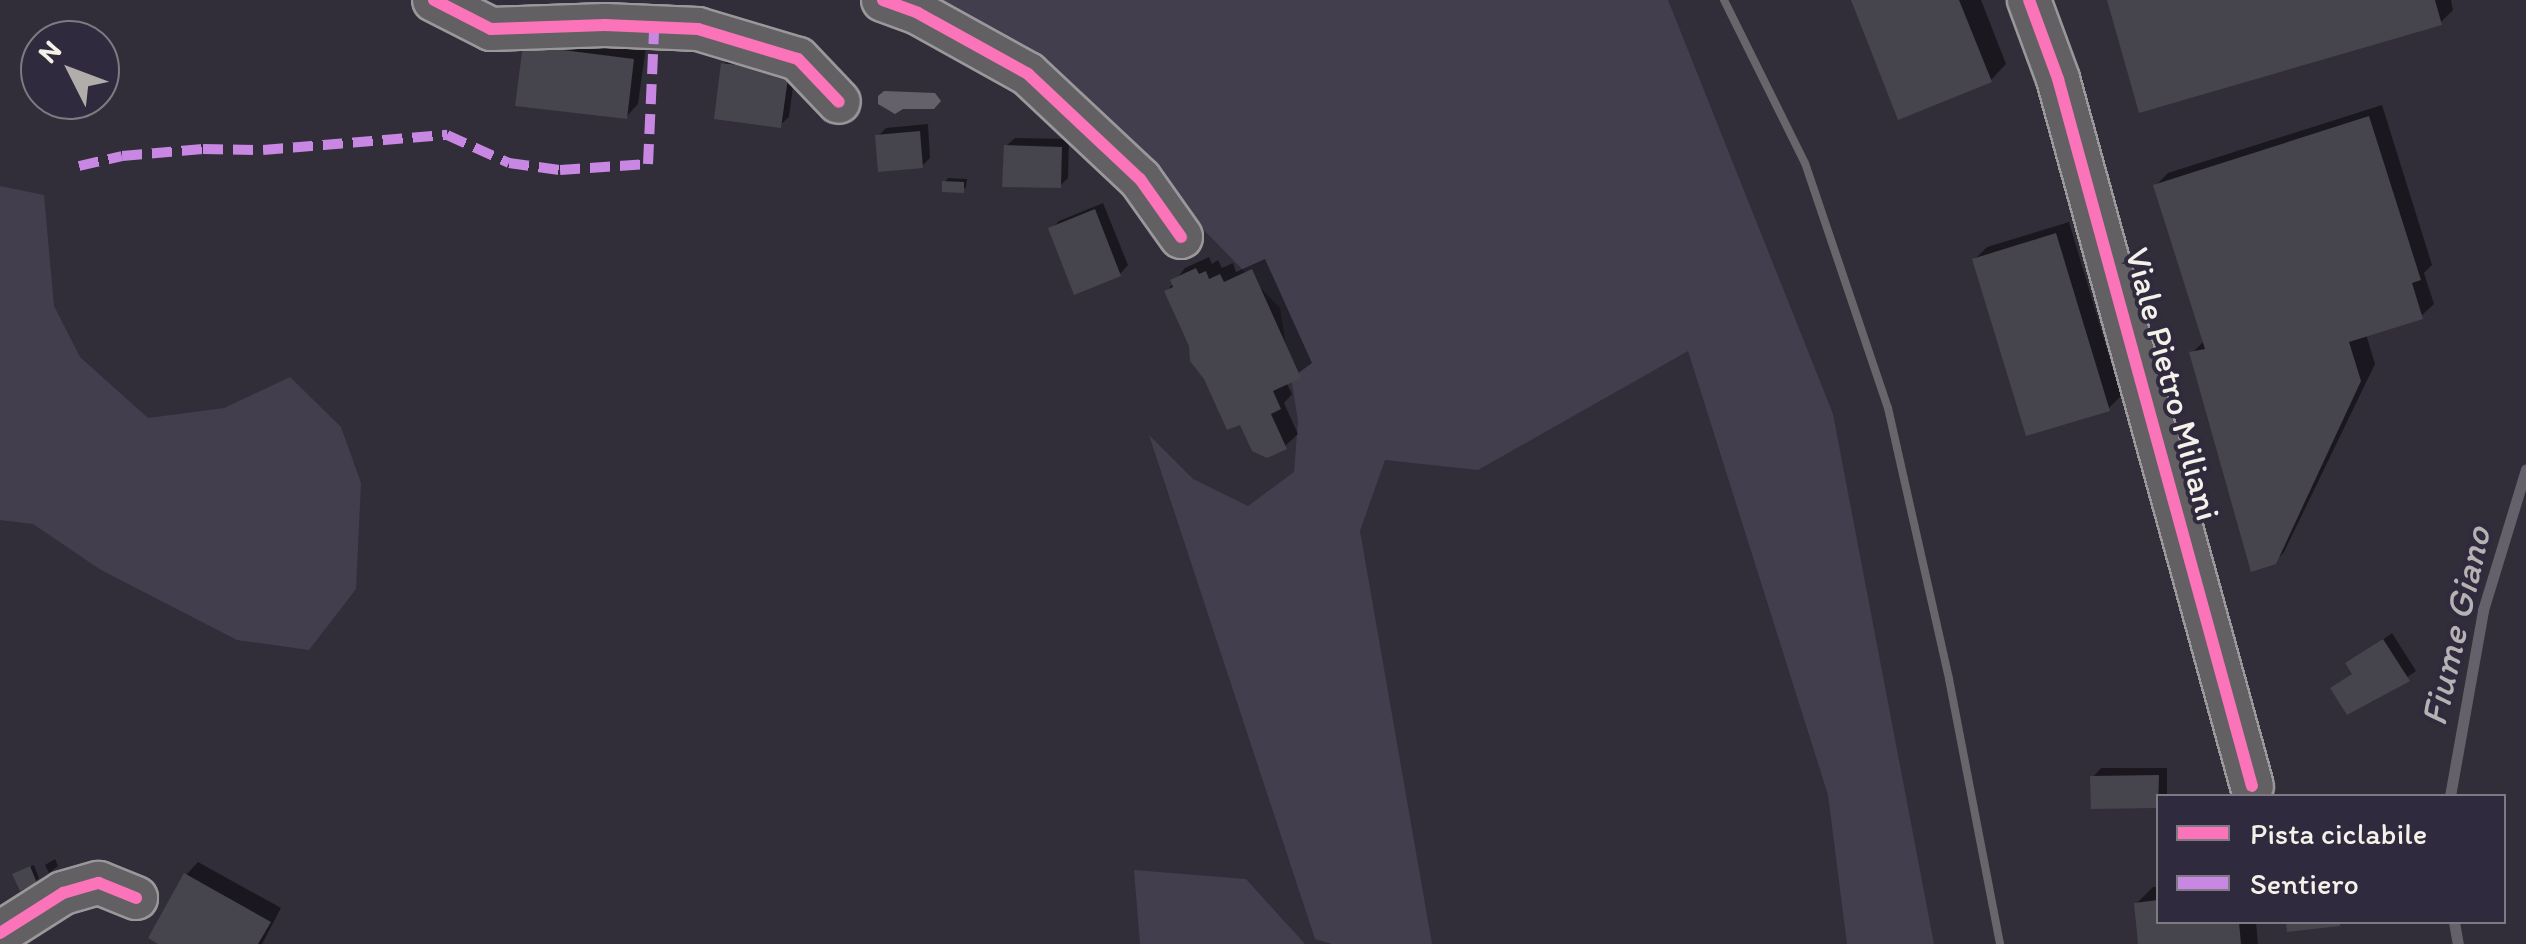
<!DOCTYPE html>
<style>
body{margin:0}
#map{position:relative;width:2526px;height:944px;overflow:hidden;background:#312e39;font-family:Itim,sans-serif}
div>[style]{position:absolute}
.green>*{inset:0;background:#423e4d}
.water>*{inset:0;background:#65616b}
.shadow>*{inset:0;background:#0007}
.stream>*{height:11px;margin:-5.5px;padding:0 5.5px;transform-origin:5.5px;border-radius:5.5px;background:#65616b}
.building>*{inset:0;background:#46444c}
.roads{filter:drop-shadow(2px 0 #9a989b) drop-shadow(-2px 0 #9a989b) drop-shadow(0 2px #9a989b) drop-shadow(0 -2px #9a989b)}
.minor>*{height:42px;margin:-21px;padding:0 21px;transform-origin:21px;border-radius:21px;background:#626063}
.rail>*{height:8px;margin:-4px;padding:0 4px;transform-origin:4px;border-radius:4px;background:#68666b}
.quiet>*{height:10px;margin-top:-5px;transform-origin:0;background:repeating-linear-gradient(90deg,#c787e3 0 20px,transparent 0 30px)}
.cycleway>*{height:12px;margin:-6px;padding:0 6px;transform-origin:6px;border-radius:6px;background:#fb73b8}
span{translate:-50% -50%;white-space:nowrap;text-align:center;line-height:1.15;-webkit-text-stroke:8px #2f2a3d;paint-order:stroke}
.street-label{font-size:35px;color:#f4f1e8}
.water-label{font-size:38px;color:#b6b2b2;font-style:italic}
.legend{position:absolute;left:2156px;top:794px;width:350px;height:130px;box-sizing:border-box;background:#2f2a3d;border:2px solid #7e7a81;margin:0;padding:12px 18px;list-style:none;font-size:30px;color:#f4f1e8}
.legend li{display:flex;align-items:center;gap:20px;height:50px}
.legend b{width:50px;border:2px solid #7e7a81}
.north{position:absolute;left:20px;top:20px;width:100px;height:100px;box-sizing:border-box;background:#2f2a3d;border:2px solid #7e7a81;border-radius:50%;rotate:312deg;font-size:28px;font-weight:700;line-height:40px;text-align:center;color:#f4f1e8}
.north::after{content:'';display:block;margin:auto;width:35px;height:45px;background:#b0adab;clip-path:polygon(50% 0,100% 100%,50% 72%,0 100%)}
</style>
<div id="map">
<div class="green">
<i style="clip-path:polygon(918px 0,1668px 0,1833px 414px,1934px 944px,1847px 944px,1828px 795px,1688px 351px,1478px 470px,1385px 460px,1360px 531px,1432px 944px,1332px 944px,1315px 939px,1149px 435px,1193px 479px,1248px 506px,1294px 472px,1298px 421px,1280px 308px,1087px 110px)"></i>
<i style="clip-path:polygon(0 186px,44px 195px,54px 306px,80px 357px,148px 418px,224px 408px,290px 377px,341px 427px,361px 483px,356px 589px,309px 650px,237px 640px,101px 570px,33px 524px,0 520px)"></i>
<i style="clip-path:polygon(1134px 870px,1246px 879px,1305px 944px,1140px 944px)"></i>
</div>
<div class="water">
<i style="clip-path:polygon(884px 91px,935px 93px,941px 101px,934px 109px,903px 109px,895px 114px,878px 104px,878px 96px)"></i>
</div>
<div class="shadow">
<i style="clip-path:polygon(1853px 0,1981px 0,2006px 64px,1991px 80px)"></i>
<i style="clip-path:polygon(2109px 0,2451px 0,2453px 10px,2441px 22px)"></i>
<i style="clip-path:polygon(538px 34px,646px 47px,638px 104px,626px 117px,525px 46px)"></i>
<i style="clip-path:polygon(732px 55px,796px 63px,789px 117px,780px 125px,724px 64px)"></i>
<i style="clip-path:polygon(2382px 105px,2432px 265px,2424px 273px,2434px 304px,2421px 316px,2366px 334px,2375px 364px,2284px 552px,2275px 562px,2192px 353px,2205px 340px,2156px 185px,2168px 173px)"></i>
<i style="clip-path:polygon(928px 124px,930px 158px,922px 166px,878px 136px,886px 128px)"></i>
<i style="clip-path:polygon(1015px 138px,1069px 139px,1068px 178px,1060px 186px,1006px 146px)"></i>
<i style="clip-path:polygon(948px 178px,967px 179px,966px 187px,963px 190px,945px 182px)"></i>
<i style="clip-path:polygon(1103px 203px,1128px 265px,1120px 274px,1076px 292px,1051px 229px,1059px 221px)"></i>
<i style="clip-path:polygon(2069px 222px,2121px 396px,2109px 408px,1975px 259px,1987px 247px)"></i>
<i style="clip-path:polygon(1209px 257px,1212px 264px,1218px 260px,1222px 268px,1233px 263px,1236px 272px,1265px 259px,1312px 363px,1286px 382px,1292px 394px,1284px 403px,1298px 434px,1285px 446px,1241px 421px,1191px 345px,1167px 291px,1185px 268px)"></i>
<i style="clip-path:polygon(2392px 633px,2416px 671px,2372px 702px,2349px 664px)"></i>
<i style="clip-path:polygon(2101px 768px,2167px 768px,2167px 796px,2158px 796px,2158px 806px,2093px 807px,2093px 777px)"></i>
<i style="clip-path:polygon(55px 859px,58px 866px,49px 873px,45px 865px)"></i>
<i style="clip-path:polygon(198px 862px,281px 908px,262px 944px,164px 944px,186px 875px)"></i>
<i style="clip-path:polygon(34px 865px,39px 878px,36px 881px,19px 871px)"></i>
<i style="clip-path:polygon(2153px 887px,2158px 887px,2158px 922px,2256px 922px,2258px 944px,2140px 944px,2137px 903px)"></i>
</div>
<div class="stream">
<i style="left:2450px;top:796px;width:189px;rotate:-79.9deg"></i>
<i style="left:2483px;top:610px;width:147px;rotate:-73deg"></i>
<i style="left:2454px;top:922px;width:22px;rotate:80deg"></i>
</div>
<div class="building">
<i style="clip-path:polygon(1851px 0,1959px 0,1992px 82px,1898px 120px)"></i>
<i style="clip-path:polygon(2107px 0,2435px 0,2442px 25px,2139px 113px)"></i>
<i style="clip-path:polygon(523px 45px,634px 59px,627px 119px,515px 106px)"></i>
<i style="clip-path:polygon(721px 63px,789px 71px,781px 128px,714px 119px)"></i>
<i style="clip-path:polygon(2369px 116px,2421px 280px,2412px 283px,2423px 319px,2349px 342px,2361px 381px,2276px 564px,2251px 572px,2189px 352px,2205px 349px,2153px 185px)"></i>
<i style="clip-path:polygon(920px 131px,923px 168px,878px 172px,875px 135px)"></i>
<i style="clip-path:polygon(1004px 145px,1062px 147px,1061px 188px,1002px 187px)"></i>
<i style="clip-path:polygon(942px 181px,964px 182px,964px 193px,942px 192px)"></i>
<i style="clip-path:polygon(1095px 209px,1121px 276px,1074px 295px,1048px 228px)"></i>
<i style="clip-path:polygon(2056px 233px,2110px 411px,2026px 436px,1972px 259px)"></i>
<i style="clip-path:polygon(1196px 268px,1199px 274px,1206px 271px,1209px 279px,1220px 274px,1224px 282px,1252px 269px,1301px 378px,1273px 391px,1281px 409px,1271px 414px,1287px 449px,1267px 458px,1252px 451px,1240px 425px,1227px 430px,1204px 379px,1190px 361px,1189px 346px,1164px 291px,1173px 287px,1170px 280px)"></i>
<i style="clip-path:polygon(2383px 639px,2410px 681px,2347px 715px,2330px 688px,2352px 674px,2345px 663px)"></i>
<i style="clip-path:polygon(2159px 775px,2158px 808px,2091px 809px,2090px 776px)"></i>
<i style="clip-path:polygon(30px 866px,37px 883px,20px 891px,12px 874px)"></i>
<i style="clip-path:polygon(184px 873px,271px 922px,258px 944px,158px 944px,148px 938px)"></i>
<i style="clip-path:polygon(2158px 900px,2158px 922px,2239px 922px,2241px 944px,2138px 944px,2134px 903px)"></i>
<i style="clip-path:polygon(2286px 922px,2340px 922px,2340px 926px,2287px 932px)"></i>
</div>
<div class="roads">
<div class="minor">
<i style="left:434px;top:0;width:64px;rotate:27deg"></i>
<i style="left:491px;top:29px;width:114px;rotate:-2deg"></i>
<i style="left:605px;top:25px;width:93px;rotate:2.5deg"></i>
<i style="left:698px;top:29px;width:104px;rotate:16.7deg"></i>
<i style="left:798px;top:59px;width:59px;rotate:46.4deg"></i>
<i style="left:883px;top:0;width:37px;rotate:20deg"></i>
<i style="left:918px;top:13px;width:126px;rotate:29deg"></i>
<i style="left:1028px;top:74px;width:154px;rotate:43.2deg"></i>
<i style="left:1140px;top:179px;width:71px;rotate:54.7deg"></i>
<i style="left:2029px;top:0;width:84px;rotate:69.8deg"></i>
<i style="left:2058px;top:79px;width:733px;rotate:74.66deg"></i>
<i style="left:0;top:933px;width:75px;rotate:-32.4deg"></i>
<i style="left:63px;top:893px;width:37px;rotate:-16deg"></i>
<i style="left:99px;top:883px;width:40px;rotate:22deg"></i>
</div>
</div>
<div class="rail">
<i style="left:1724px;top:0;width:182px;rotate:63.6deg"></i>
<i style="left:1805px;top:163px;width:259px;rotate:71.3deg"></i>
<i style="left:1888px;top:408px;width:278px;rotate:77.3deg"></i>
<i style="left:1949px;top:679px;width:270px;rotate:79.1deg"></i>
</div>
<div class="quiet">
<i style="left:79px;top:166px;width:44px;rotate:-13.1deg"></i>
<i style="left:122px;top:156px;width:81px;rotate:-4.9deg"></i>
<i style="left:203px;top:149px;width:60px;rotate:1deg"></i>
<i style="left:263px;top:150px;width:185px;rotate:-4.7deg"></i>
<i style="left:447px;top:135px;width:68px;rotate:24.3deg"></i>
<i style="left:509px;top:163px;width:51px;rotate:7.8deg"></i>
<i style="left:560px;top:170px;width:88px;rotate:-3.9deg"></i>
<i style="left:648px;top:164px;width:134px;rotate:-87.4deg"></i>
</div>
<div class="cycleway">
<i style="left:434px;top:0;width:64px;rotate:27deg"></i>
<i style="left:491px;top:29px;width:114px;rotate:-2deg"></i>
<i style="left:605px;top:25px;width:93px;rotate:2.5deg"></i>
<i style="left:698px;top:29px;width:104px;rotate:16.7deg"></i>
<i style="left:798px;top:59px;width:59px;rotate:46.4deg"></i>
<i style="left:883px;top:0;width:37px;rotate:20deg"></i>
<i style="left:918px;top:13px;width:126px;rotate:29deg"></i>
<i style="left:1028px;top:74px;width:154px;rotate:43.2deg"></i>
<i style="left:1140px;top:179px;width:71px;rotate:54.7deg"></i>
<i style="left:2029px;top:0;width:84px;rotate:69.8deg"></i>
<i style="left:2058px;top:79px;width:733px;rotate:74.66deg"></i>
<i style="left:0;top:933px;width:75px;rotate:-32.4deg"></i>
<i style="left:63px;top:893px;width:37px;rotate:-16deg"></i>
<i style="left:99px;top:883px;width:40px;rotate:22deg"></i>
</div>
<div class="street-label">
<span style="left:2173px;top:384px;rotate:75deg">Viale Pietro Miliani</span>
</div>
<div class="water-label">
<span style="left:2456px;top:626px;rotate:-77deg">Fiume Giano</span>
</div>
<ul class="legend">
<li><b style="height:12px;background:#fb73b8"></b>Pista ciclabile</li>
<li><b style="height:12px;background:#c787e3"></b>Sentiero</li>
</ul>
<div class="north">N</div>
</div>
